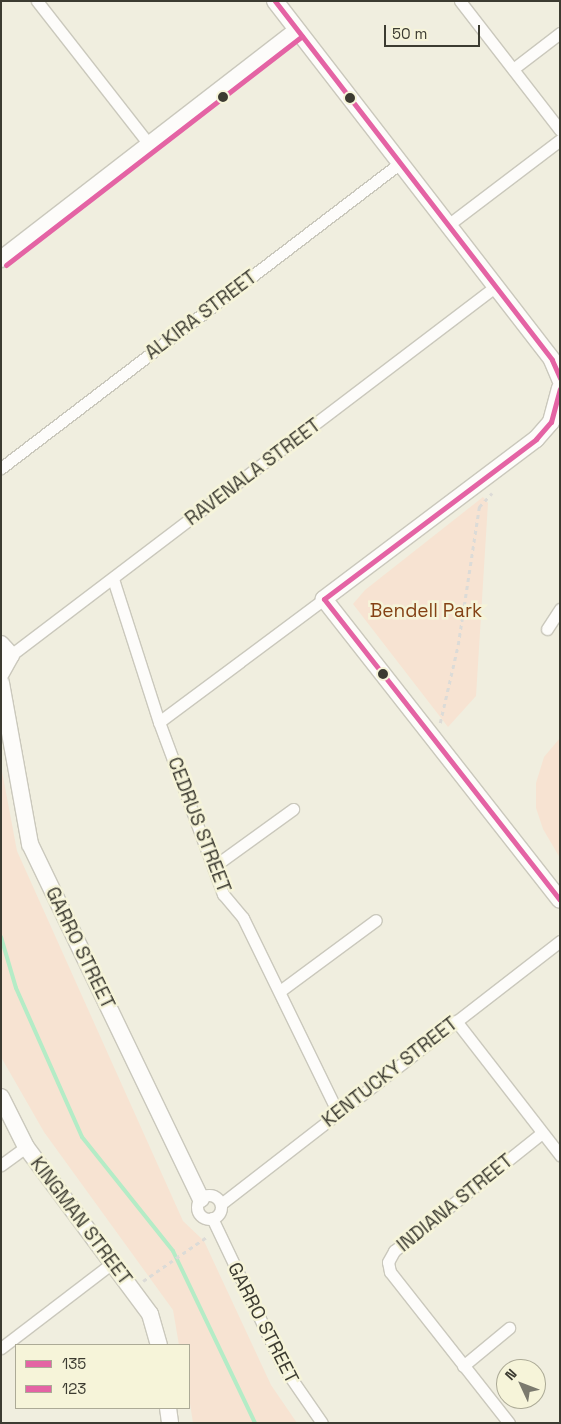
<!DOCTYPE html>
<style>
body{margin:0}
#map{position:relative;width:561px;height:1424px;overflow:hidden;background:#f0eedf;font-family:"Space Grotesk",sans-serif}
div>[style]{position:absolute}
.green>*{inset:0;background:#f7e3d2}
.stream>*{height:4px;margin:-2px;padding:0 2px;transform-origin:2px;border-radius:2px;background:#b4ecc6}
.path>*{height:2.5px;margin-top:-1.25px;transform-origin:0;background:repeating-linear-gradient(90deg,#dcdbd7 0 4px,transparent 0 8px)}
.roads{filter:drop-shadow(1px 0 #cac8bc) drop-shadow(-1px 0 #cac8bc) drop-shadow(0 1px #cac8bc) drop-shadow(0 -1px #cac8bc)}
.street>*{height:11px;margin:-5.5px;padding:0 5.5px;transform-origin:5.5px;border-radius:5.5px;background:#fdfcfa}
.street>.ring{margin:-5.5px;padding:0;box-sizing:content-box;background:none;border:11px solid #fdfcfa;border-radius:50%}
.secondary>*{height:16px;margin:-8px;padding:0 8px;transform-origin:8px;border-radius:8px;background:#fdfcfa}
.bus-1>*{height:5px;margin:-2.5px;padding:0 2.5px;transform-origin:2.5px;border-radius:2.5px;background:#e463a4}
.bus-2>*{height:5px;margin:-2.5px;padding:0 2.5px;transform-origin:2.5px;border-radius:2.5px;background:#e463a4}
.dots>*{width:14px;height:14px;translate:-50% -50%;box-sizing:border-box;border:2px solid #f6f4d9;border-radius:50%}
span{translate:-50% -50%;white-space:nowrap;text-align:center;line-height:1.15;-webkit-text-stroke:5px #f6f4d9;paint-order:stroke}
.street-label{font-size:19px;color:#3c3b31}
.park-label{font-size:19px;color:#844215}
.frame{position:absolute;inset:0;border:2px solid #3c3b31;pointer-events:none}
.legend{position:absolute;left:15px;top:1344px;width:175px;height:65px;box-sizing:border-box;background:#f6f4d9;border:1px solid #acaa96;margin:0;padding:6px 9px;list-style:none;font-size:15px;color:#3c3b31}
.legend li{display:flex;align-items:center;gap:10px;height:25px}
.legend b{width:25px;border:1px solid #acaa96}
.north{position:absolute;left:496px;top:1359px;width:50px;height:50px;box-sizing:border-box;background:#f6f4d9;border:1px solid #acaa96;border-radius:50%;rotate:313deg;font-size:14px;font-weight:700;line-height:20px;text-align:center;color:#3c3b31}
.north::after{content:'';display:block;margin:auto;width:18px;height:22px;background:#7b7a6e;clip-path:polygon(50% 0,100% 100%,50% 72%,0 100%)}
.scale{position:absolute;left:384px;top:25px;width:96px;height:22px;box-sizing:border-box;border:2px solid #3c3b31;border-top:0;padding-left:6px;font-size:15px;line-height:18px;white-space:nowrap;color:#3c3b31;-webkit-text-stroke:4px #f6f4d9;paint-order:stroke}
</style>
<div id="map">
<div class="green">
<i style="clip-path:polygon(483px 497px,488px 503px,476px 696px,448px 727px,353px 604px,365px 590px)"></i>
<i style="clip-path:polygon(560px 738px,560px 858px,543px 829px,536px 808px,536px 783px,544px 757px)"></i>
<i style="clip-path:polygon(1px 766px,17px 851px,183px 1221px,204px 1241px,271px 1385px,297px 1423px,193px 1423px,189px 1397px,189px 1345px,179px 1345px,173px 1310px,44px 1132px,1px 1057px)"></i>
</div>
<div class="stream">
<i style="left:1px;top:937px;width:53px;rotate:73.6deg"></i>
<i style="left:16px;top:988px;width:163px;rotate:66.1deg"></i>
<i style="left:82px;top:1137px;width:146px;rotate:51.4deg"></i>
<i style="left:173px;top:1251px;width:191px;rotate:64.5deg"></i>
</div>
<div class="path">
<i style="left:440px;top:723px;width:80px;rotate:-77deg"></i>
<i style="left:458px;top:645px;width:140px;rotate:-81.3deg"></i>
<i style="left:479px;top:507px;width:19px;rotate:-47deg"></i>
<i style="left:143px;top:1281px;width:79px;rotate:-34.7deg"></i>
</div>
<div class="roads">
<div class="street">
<i style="left:37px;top:1px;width:180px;rotate:52deg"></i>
<i style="left:460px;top:1px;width:163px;rotate:52.2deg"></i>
<i style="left:513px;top:69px;width:59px;rotate:-37.5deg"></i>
<i style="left:448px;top:225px;width:141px;rotate:-37.2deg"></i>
<i style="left:1px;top:468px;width:502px;rotate:-37.39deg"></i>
<i style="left:113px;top:579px;width:150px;rotate:72.2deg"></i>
<i style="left:159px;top:722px;width:184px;rotate:69.6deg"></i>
<i style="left:223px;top:894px;width:31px;rotate:50deg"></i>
<i style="left:243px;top:918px;width:217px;rotate:64deg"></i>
<i style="left:547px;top:629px;width:24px;rotate:-57deg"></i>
<i style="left:11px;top:655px;width:608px;rotate:-37.25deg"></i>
<i style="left:159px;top:722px;width:206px;rotate:-36.7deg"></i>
<i style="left:213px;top:867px;width:99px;rotate:-35.9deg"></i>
<i style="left:280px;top:991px;width:119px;rotate:-36.5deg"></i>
<i style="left:456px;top:1021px;width:170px;rotate:52.2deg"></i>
<i style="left:1px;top:1165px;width:31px;rotate:-36deg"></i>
<i class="ring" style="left:197px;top:1195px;width:13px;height:13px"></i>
<i style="left:221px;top:1204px;width:429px;rotate:-37.8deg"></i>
<i style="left:212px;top:1218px;width:163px;rotate:64.5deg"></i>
<i style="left:282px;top:1365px;width:70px;rotate:55.4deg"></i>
<i style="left:1px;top:1348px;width:140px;rotate:-37.4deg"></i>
<i style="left:463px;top:1366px;width:60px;rotate:-39.6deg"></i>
<i style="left:509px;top:1423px;width:192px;rotate:-128.2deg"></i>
<i style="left:390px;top:1272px;width:10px;rotate:-101deg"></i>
<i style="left:388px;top:1262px;width:13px;rotate:-61deg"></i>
<i style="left:394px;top:1251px;width:189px;rotate:-38.6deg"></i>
</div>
<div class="secondary">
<i style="left:275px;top:1px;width:453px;rotate:52.3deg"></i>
<i style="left:552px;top:360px;width:21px;rotate:67deg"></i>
<i style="left:1px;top:259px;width:374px;rotate:-37.7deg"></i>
<i style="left:560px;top:388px;width:35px;rotate:105deg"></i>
<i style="left:551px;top:422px;width:23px;rotate:131deg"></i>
<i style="left:536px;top:439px;width:266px;rotate:143deg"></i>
<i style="left:324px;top:599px;width:382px;rotate:51.9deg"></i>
<i style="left:1px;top:644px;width:15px;rotate:48deg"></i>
<i style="left:11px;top:655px;width:21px;rotate:119deg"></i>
<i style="left:1px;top:683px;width:164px;rotate:79.8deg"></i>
<i style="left:30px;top:844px;width:394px;rotate:64.3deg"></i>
<i style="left:1px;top:1097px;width:56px;rotate:63.4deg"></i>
<i style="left:26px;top:1147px;width:208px;rotate:53.4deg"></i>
<i style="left:150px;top:1314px;width:32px;rotate:74deg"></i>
<i style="left:168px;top:1408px;width:15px;rotate:82deg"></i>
</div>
</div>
<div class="bus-1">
<i style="left:275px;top:1px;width:453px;rotate:52.3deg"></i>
<i style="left:552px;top:360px;width:20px;rotate:66deg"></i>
<i style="left:324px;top:599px;width:382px;rotate:51.9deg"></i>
<i style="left:324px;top:599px;width:266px;rotate:-37deg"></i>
<i style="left:536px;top:439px;width:23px;rotate:-49deg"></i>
<i style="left:551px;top:422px;width:34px;rotate:-75deg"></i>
</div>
<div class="bus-2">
<i style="left:6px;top:265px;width:374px;rotate:-37.7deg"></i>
</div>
<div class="dots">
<i style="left:223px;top:97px;background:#3c3b31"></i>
<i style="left:350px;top:98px;background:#3c3b31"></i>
<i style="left:383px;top:674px;background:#3c3b31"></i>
</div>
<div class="street-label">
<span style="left:201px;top:315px;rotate:-37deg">ALKIRA STREET</span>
<span style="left:253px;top:472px;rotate:-37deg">RAVENALA STREET</span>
<span style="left:199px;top:825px;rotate:69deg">CEDRUS STREET</span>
<span style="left:80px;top:948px;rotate:64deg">GARRO STREET</span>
<span style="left:390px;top:1072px;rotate:-38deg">KENTUCKY STREET</span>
<span style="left:455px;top:1203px;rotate:-39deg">INDIANA STREET</span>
<span style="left:81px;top:1221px;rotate:53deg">KINGMAN STREET</span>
<span style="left:263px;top:1323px;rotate:63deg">GARRO STREET</span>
</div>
<div class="park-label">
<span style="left:426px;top:611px">Bendell Park</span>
</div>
<div class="frame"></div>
<ul class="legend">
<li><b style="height:6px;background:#e463a4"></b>135</li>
<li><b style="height:6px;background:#e463a4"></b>123</li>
</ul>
<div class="north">N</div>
<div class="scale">50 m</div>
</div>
